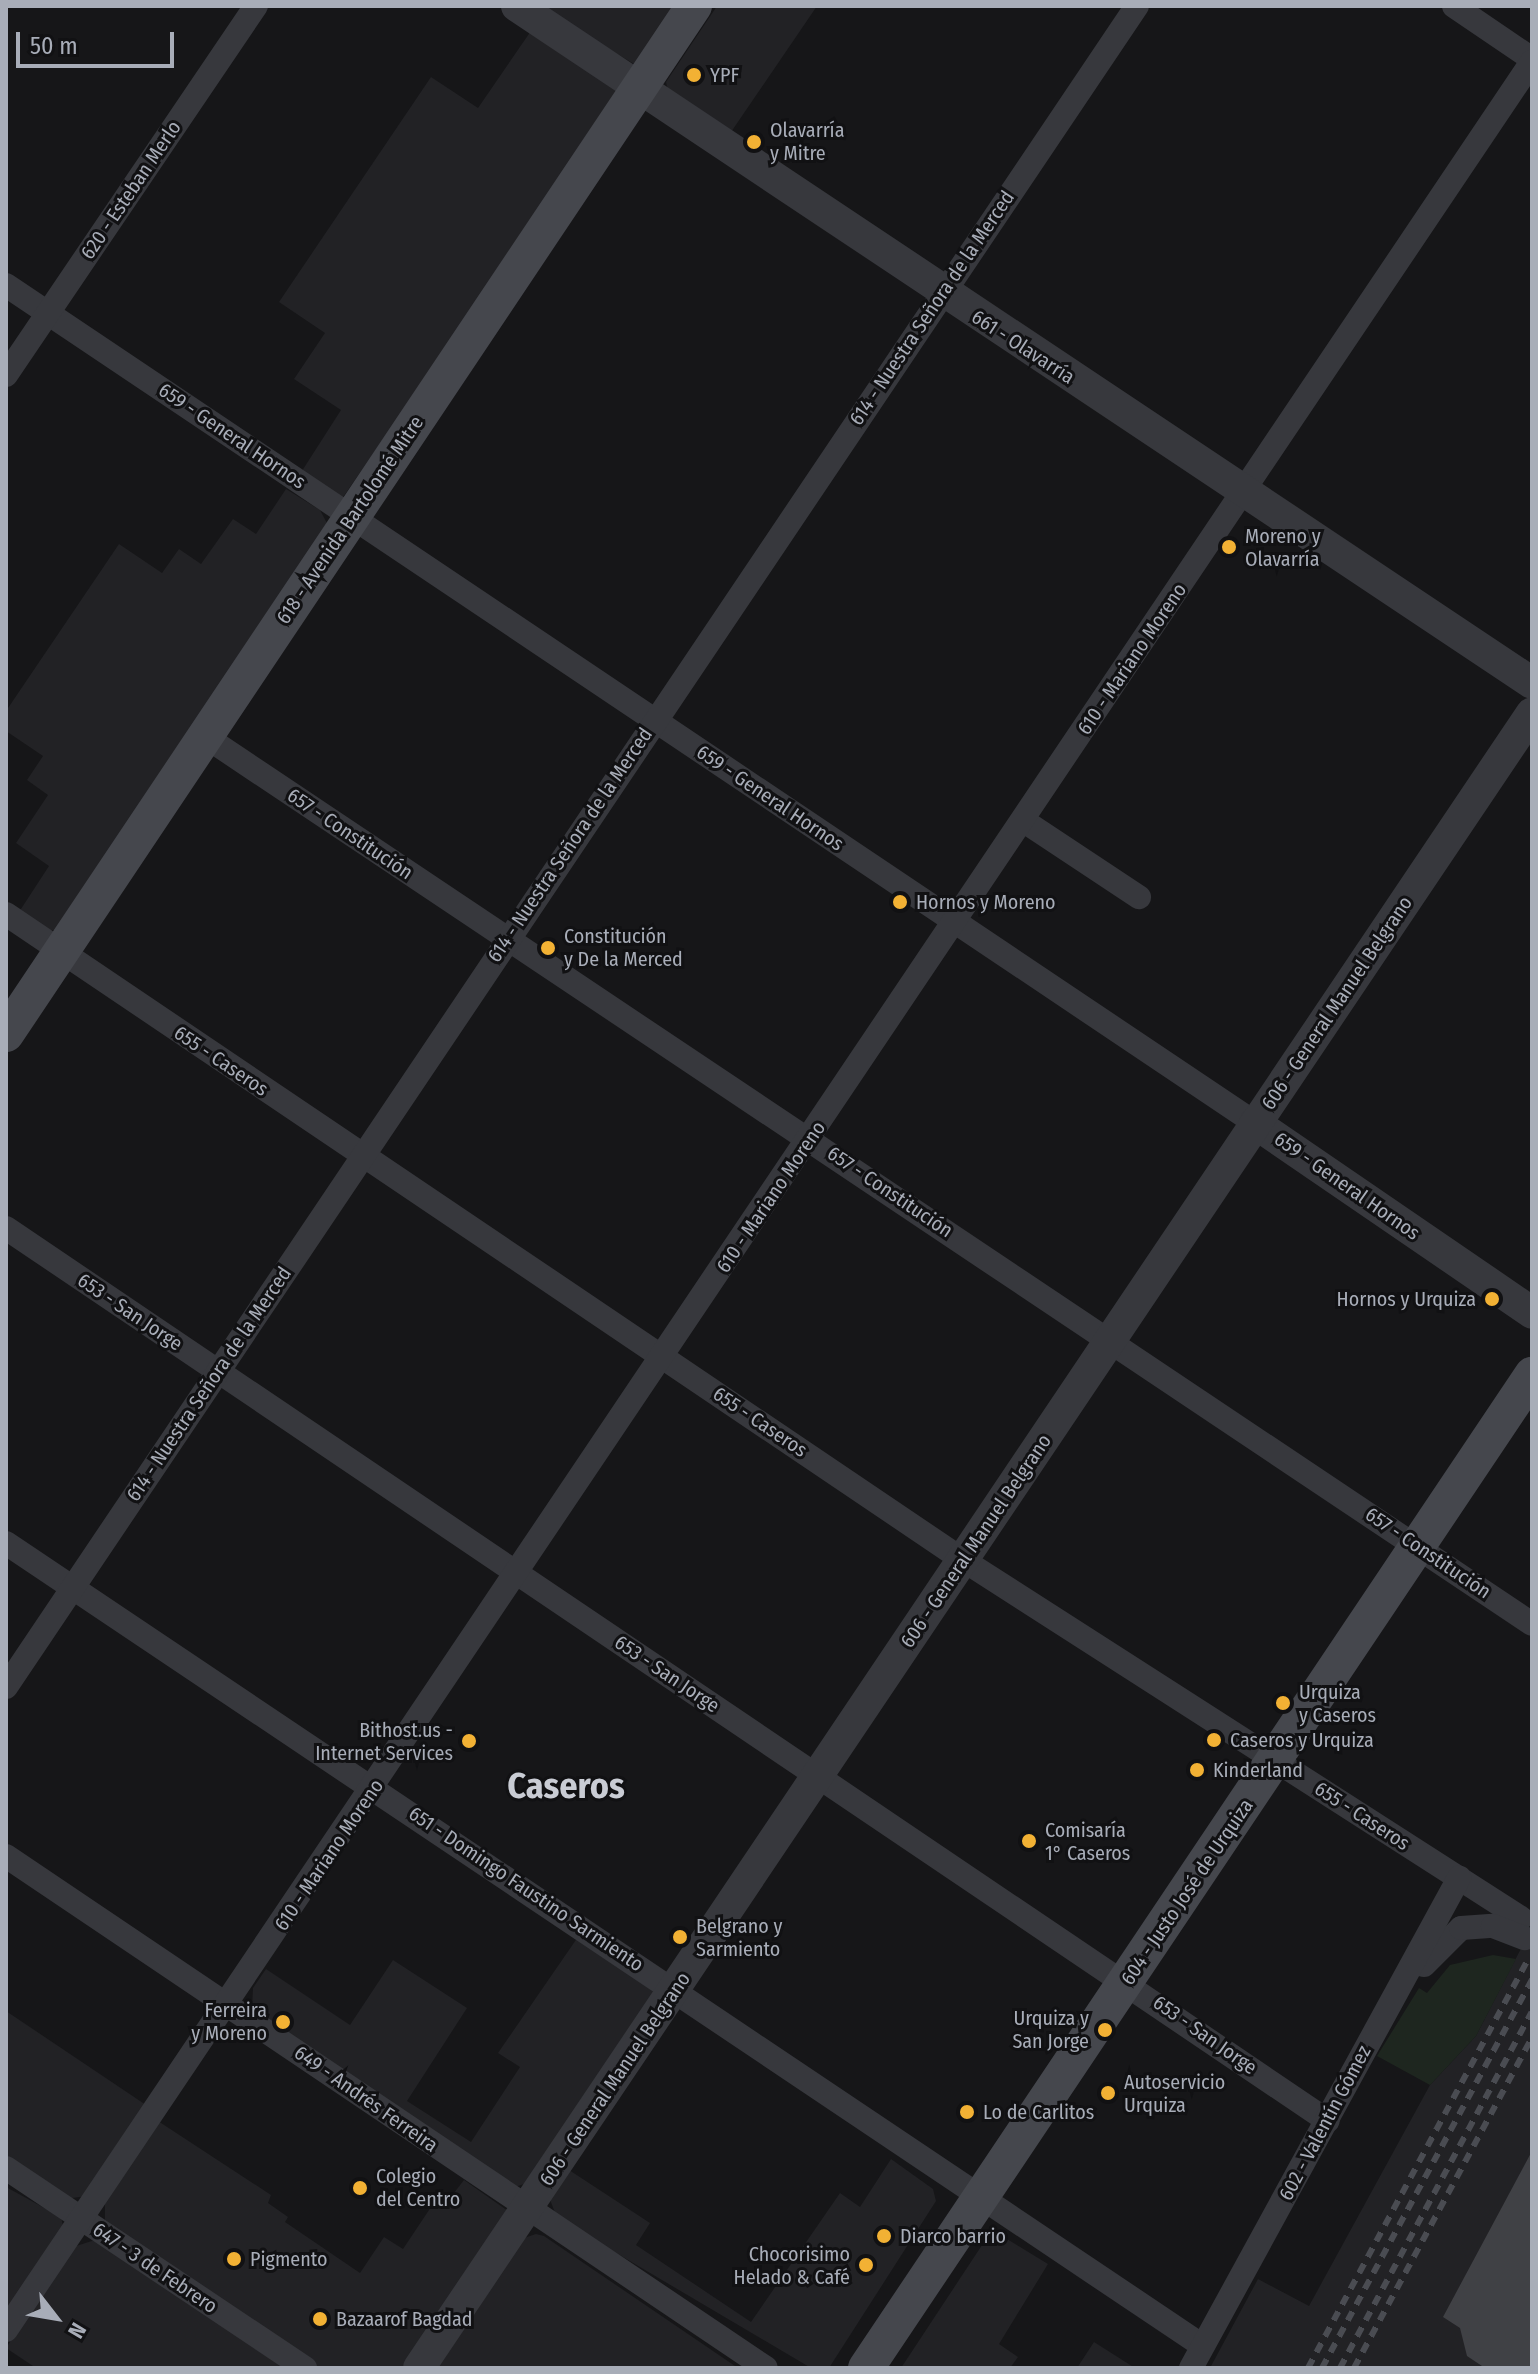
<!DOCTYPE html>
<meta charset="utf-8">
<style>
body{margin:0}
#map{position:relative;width:1538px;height:2374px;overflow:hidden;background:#161618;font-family:"Fira Sans Condensed",sans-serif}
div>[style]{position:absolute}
.built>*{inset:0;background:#222225}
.green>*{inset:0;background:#1e261f}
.building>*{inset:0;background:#404145}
.minor>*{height:24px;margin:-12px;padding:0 12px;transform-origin:12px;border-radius:12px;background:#37383d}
.tertiary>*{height:32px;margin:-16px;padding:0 16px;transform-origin:16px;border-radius:16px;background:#37383d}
.secondary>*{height:36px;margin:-18px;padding:0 18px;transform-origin:18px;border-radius:18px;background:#45474d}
.rail>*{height:6px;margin-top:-3px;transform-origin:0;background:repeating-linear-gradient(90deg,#4a4c52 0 10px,transparent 0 18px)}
.dots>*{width:22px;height:22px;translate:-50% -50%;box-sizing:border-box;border:4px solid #111113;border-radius:50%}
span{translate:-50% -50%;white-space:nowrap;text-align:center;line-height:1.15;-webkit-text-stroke:6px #111113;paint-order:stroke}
.poi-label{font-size:20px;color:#a8adb8}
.left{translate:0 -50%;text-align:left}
.right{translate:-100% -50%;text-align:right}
.street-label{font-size:20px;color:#a8adb8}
.town-label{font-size:36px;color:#c9ccd4;font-weight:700}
.frame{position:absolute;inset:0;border:8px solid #a8adb8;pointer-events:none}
.north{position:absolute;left:16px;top:2278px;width:80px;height:80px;-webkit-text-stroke:6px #111113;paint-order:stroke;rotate:121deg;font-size:22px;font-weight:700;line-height:32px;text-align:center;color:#a8adb8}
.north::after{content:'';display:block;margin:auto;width:28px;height:36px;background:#a8adb8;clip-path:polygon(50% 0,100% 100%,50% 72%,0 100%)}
.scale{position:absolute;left:16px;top:32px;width:158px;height:36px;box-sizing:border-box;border:4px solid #a8adb8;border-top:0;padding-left:10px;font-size:24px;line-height:28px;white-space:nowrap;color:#a8adb8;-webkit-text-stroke:6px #111113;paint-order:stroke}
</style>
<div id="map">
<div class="built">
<i style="clip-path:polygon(538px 6px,681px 6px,634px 64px)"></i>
<i style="clip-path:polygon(717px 6px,817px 6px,729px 135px,669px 95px,666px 82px)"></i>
<i style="clip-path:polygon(533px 28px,616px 83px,621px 95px,341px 500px,300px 474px,341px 410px,294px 379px,325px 333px,279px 302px,431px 77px,478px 108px)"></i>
<i style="clip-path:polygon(286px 489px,320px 510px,329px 527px,57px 930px,46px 930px,19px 912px,49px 866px,16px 843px,48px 795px,27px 780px,43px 756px,6px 731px,6px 711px,119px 544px,162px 573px,179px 549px,201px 564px,233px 519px,256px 534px)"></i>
<i style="clip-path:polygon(1532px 1899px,1532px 2368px,1210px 2368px,1258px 2279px,1309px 2306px,1430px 2085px,1476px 2036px,1532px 1927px)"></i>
<i style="clip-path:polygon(580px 1934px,655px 1993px,527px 2183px,515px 2187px,252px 2009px,253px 1988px,266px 1969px,350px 2025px,393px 1960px,467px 2008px,407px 2101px,471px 2142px,520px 2067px,498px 2053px)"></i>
<i style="clip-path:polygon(6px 2011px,149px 2107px,87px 2196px,65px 2199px,6px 2160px)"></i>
<i style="clip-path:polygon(158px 2121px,271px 2195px,268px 2203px,288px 2217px,285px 2222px,360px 2273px,384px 2237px,403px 2249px,441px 2192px,450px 2198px,464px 2180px,508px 2211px,409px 2368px,319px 2368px,105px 2222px,105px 2198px)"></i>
<i style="clip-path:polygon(891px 2159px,933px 2189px,936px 2201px,829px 2368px,811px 2368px,557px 2218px,549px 2197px,566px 2168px,650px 2223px,636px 2245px,751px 2322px,840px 2193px,860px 2207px)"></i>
<i style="clip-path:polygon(6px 2187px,61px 2217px,64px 2230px,6px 2317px)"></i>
<i style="clip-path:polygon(536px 2234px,544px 2236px,738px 2368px,430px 2368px,521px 2239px)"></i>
<i style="clip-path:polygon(999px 2234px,1048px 2264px,999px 2344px,1018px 2357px,1010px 2368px,901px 2368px,988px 2236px)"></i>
<i style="clip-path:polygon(95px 2240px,288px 2368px,36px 2368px,6px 2348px,73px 2247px)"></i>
<i style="clip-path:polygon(1094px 2342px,1135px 2368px,1077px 2368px)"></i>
</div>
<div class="green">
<i style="clip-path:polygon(1493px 1955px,1516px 1959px,1476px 2036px,1430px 2085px,1377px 2056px,1419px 1988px,1427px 1993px,1450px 1965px)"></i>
</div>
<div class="building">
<i style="clip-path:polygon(1532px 2151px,1532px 2368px,1485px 2368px,1467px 2356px,1460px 2328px,1443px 2317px)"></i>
</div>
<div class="minor">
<i style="left:1454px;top:6px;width:94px;rotate:34.2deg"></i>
<i style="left:6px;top:285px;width:1504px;rotate:33.86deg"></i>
<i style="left:6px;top:375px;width:446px;rotate:-55.9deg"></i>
<i style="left:206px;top:737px;width:1595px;rotate:33.78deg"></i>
<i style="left:1024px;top:821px;width:138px;rotate:33.5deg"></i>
<i style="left:6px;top:914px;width:1155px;rotate:34.02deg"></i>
<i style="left:963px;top:1560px;width:663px;rotate:32.68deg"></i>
<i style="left:6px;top:1228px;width:1595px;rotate:34.04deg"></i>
<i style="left:6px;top:1543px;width:1441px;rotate:33.86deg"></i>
<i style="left:6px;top:1687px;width:2026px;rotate:-56.07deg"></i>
<i style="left:6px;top:1856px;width:916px;rotate:33.97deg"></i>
<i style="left:1424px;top:1965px;width:52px;rotate:-45deg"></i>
<i style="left:1461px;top:1928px;width:32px;rotate:-4deg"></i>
<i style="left:1493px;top:1926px;width:34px;rotate:21deg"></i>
<i style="left:6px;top:2168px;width:360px;rotate:33.8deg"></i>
<i style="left:6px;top:2330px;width:2734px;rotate:-56.07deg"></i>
<i style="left:1191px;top:2368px;width:559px;rotate:-61.32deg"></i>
</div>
<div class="tertiary">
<i style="left:517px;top:6px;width:1220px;rotate:33.7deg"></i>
<i style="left:1255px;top:1123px;width:336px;rotate:34.4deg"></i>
<i style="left:419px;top:2368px;width:1994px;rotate:-56.08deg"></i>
</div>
<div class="secondary">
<i style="left:6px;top:1034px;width:1237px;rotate:-56.21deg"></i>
<i style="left:866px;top:2368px;width:1196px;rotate:-56.15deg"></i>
</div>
<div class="rail">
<i style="left:1308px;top:2368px;width:461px;rotate:-61.7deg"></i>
<i style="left:1322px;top:2368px;width:442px;rotate:-61.6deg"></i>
<i style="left:1340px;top:2368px;width:404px;rotate:-61.7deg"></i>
<i style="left:1354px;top:2368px;width:375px;rotate:-61.7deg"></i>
</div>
<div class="dots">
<i style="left:694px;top:75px;background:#f2b134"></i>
<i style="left:754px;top:142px;background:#f2b134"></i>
<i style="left:1229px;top:547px;background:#f2b134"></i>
<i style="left:900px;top:902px;background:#f2b134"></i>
<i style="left:548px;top:948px;background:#f2b134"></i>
<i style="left:1492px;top:1299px;background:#f2b134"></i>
<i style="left:1283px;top:1703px;background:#f2b134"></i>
<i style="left:1214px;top:1740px;background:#f2b134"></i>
<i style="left:469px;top:1741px;background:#f2b134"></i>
<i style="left:1197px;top:1770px;background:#f2b134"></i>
<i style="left:1029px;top:1841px;background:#f2b134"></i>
<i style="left:680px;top:1937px;background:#f2b134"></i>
<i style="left:283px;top:2022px;background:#f2b134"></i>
<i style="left:1105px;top:2030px;background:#f2b134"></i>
<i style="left:1108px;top:2093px;background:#f2b134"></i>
<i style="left:967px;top:2112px;background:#f2b134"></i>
<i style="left:360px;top:2188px;background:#f2b134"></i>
<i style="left:884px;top:2236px;background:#f2b134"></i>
<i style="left:234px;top:2259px;background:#f2b134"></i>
<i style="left:866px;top:2265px;background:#f2b134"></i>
<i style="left:320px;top:2319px;background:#f2b134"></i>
</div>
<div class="poi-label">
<span class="left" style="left:710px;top:75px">YPF</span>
<span class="left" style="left:770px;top:142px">Olavarría<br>y Mitre</span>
<span class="left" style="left:1245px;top:548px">Moreno y<br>Olavarría</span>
<span class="left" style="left:916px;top:902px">Hornos y Moreno</span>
<span class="left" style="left:564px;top:948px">Constitución<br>y De la Merced</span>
<span class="right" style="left:1476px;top:1299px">Hornos y Urquiza</span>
<span class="left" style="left:1299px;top:1704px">Urquiza<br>y Caseros</span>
<span class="right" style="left:453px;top:1742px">Bithost.us -<br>Internet Services</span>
<span class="left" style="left:1230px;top:1740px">Caseros y Urquiza</span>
<span class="left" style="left:1213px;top:1770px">Kinderland</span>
<span class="left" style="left:1045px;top:1842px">Comisaría<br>1° Caseros</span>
<span class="left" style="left:696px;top:1938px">Belgrano y<br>Sarmiento</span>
<span class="right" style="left:267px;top:2022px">Ferreira<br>y Moreno</span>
<span class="right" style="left:1089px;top:2030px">Urquiza y<br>San Jorge</span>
<span class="left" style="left:1124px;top:2094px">Autoservicio<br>Urquiza</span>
<span class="left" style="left:983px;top:2112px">Lo de Carlitos</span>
<span class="left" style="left:376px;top:2188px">Colegio<br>del Centro</span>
<span class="left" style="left:900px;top:2236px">Diarco barrio</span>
<span class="right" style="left:850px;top:2266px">Chocorisimo<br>Helado &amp; Café</span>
<span class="left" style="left:250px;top:2259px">Pigmento</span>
<span class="left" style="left:336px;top:2319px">Bazaarof Bagdad</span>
</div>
<div class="street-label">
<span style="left:131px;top:190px;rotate:-56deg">620 - Esteban Merlo</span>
<span style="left:932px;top:308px;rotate:-56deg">614 - Nuestra Señora de la Merced</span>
<span style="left:1023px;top:347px;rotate:33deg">661 - Olavarría</span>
<span style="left:232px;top:436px;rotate:34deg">659 - General Hornos</span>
<span style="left:350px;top:520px;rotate:-56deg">618 - Avenida Bartolomé Mitre</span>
<span style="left:1132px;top:659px;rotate:-56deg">610 - Mariano Moreno</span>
<span style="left:770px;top:798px;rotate:34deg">659 - General Hornos</span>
<span style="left:350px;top:834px;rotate:34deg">657 - Constitución</span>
<span style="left:570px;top:845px;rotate:-56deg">614 - Nuestra Señora de la Merced</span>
<span style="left:1337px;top:1003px;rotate:-56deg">606 - General Manuel Belgrano</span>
<span style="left:221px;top:1061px;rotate:34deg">655 - Caseros</span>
<span style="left:1347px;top:1186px;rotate:35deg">659 - General Hornos</span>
<span style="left:890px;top:1192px;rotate:34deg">657 - Constitución</span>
<span style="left:771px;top:1197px;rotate:-56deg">610 - Mariano Moreno</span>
<span style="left:130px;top:1312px;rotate:34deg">653 - San Jorge</span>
<span style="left:209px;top:1384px;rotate:-56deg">614 - Nuestra Señora de la Merced</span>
<span style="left:760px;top:1422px;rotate:34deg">655 - Caseros</span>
<span style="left:976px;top:1541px;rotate:-56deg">606 - General Manuel Belgrano</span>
<span style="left:1428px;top:1553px;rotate:34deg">657 - Constitución</span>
<span style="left:667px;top:1674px;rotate:34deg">653 - San Jorge</span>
<span style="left:1362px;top:1816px;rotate:33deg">655 - Caseros</span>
<span style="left:329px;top:1855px;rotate:-56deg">610 - Mariano Moreno</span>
<span style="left:526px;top:1889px;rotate:34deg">651 - Domingo Faustino Sarmiento</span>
<span style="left:1187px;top:1892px;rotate:-56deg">604 - Justo José de Urquiza</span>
<span style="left:1205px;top:2035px;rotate:35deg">653 - San Jorge</span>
<span style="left:615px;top:2079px;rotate:-56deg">606 - General Manuel Belgrano</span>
<span style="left:366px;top:2099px;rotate:35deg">649 - Andrés Ferreira</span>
<span style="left:1325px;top:2123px;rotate:-62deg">602 - Valentín Gómez</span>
<span style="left:155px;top:2268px;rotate:34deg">647 - 3 de Febrero</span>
</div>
<div class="town-label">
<span style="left:566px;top:1787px">Caseros</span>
</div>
<div class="frame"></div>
<div class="north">N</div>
<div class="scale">50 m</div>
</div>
